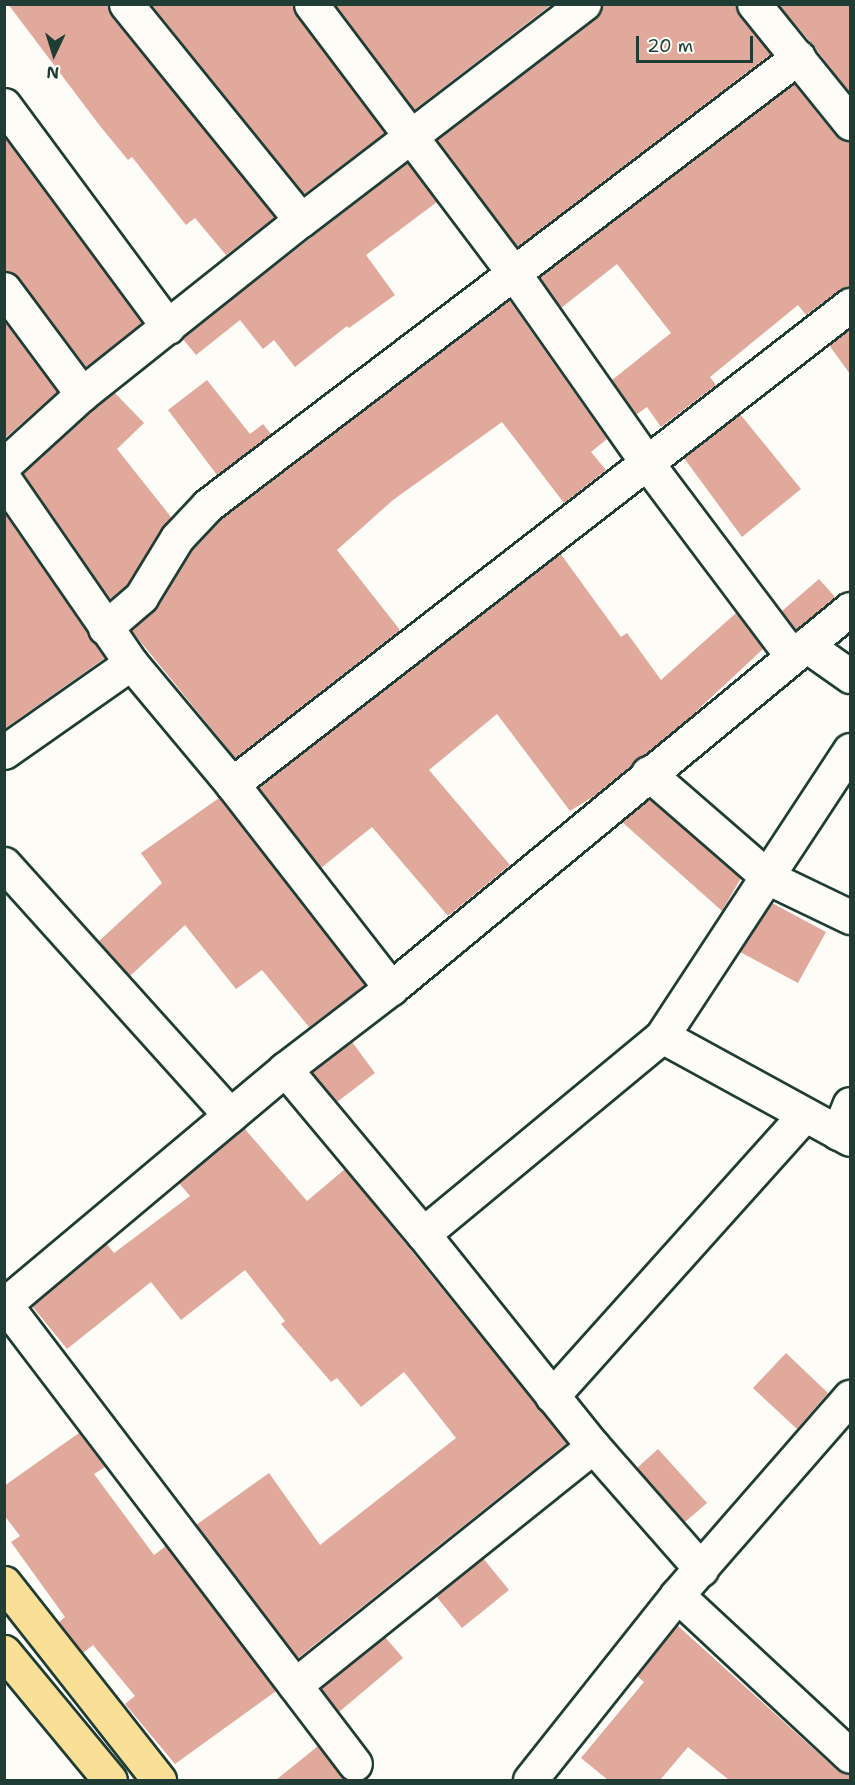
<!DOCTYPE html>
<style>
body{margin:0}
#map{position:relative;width:855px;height:1785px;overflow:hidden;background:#fdfcf7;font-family:"Shantell Sans",sans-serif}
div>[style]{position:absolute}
.building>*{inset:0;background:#e1a89c}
.roads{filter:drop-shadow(2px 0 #1f3d34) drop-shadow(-2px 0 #1f3d34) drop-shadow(0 2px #1f3d34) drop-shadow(0 -2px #1f3d34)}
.minor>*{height:33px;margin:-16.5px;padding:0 16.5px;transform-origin:16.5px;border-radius:16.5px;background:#fdfcf7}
.major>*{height:33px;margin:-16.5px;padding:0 16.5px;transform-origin:16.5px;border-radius:16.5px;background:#fadf96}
span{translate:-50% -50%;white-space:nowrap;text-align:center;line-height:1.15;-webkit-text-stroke:5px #fdfcf7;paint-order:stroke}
.frame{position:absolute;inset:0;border:6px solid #1f3d34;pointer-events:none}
.north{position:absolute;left:24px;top:24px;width:60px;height:60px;-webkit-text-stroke:4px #fdfcf7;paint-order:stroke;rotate:184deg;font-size:16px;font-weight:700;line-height:24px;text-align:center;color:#1f3d34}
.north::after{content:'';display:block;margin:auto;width:21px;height:27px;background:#1f3d34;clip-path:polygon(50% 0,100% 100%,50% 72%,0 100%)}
.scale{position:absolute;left:636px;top:36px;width:117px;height:27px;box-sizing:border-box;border:3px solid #1f3d34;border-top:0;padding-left:8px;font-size:18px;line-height:21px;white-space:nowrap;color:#1f3d34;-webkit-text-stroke:4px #fdfcf7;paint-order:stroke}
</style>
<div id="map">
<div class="building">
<i style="clip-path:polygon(8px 4px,108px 4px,111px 16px,275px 217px,226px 255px,195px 218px,186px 225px,132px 157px,128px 160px,100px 126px)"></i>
<i style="clip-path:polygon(151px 4px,293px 4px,296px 15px,385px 133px,304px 194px)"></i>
<i style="clip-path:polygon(335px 4px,552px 4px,414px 110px)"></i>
<i style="clip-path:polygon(602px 4px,736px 4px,739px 16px,771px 54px,517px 247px,437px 140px,595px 19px)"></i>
<i style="clip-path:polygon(778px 4px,850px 4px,850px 94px,813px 45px)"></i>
<i style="clip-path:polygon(794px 84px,835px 135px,850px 141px,850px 287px,839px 290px,806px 315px,798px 305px,710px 377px,716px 385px,661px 427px,647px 407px,636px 415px,612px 380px,671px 333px,617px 264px,561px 308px,539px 277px)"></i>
<i style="clip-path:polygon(4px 137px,142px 323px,86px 367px,19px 278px,4px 271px)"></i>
<i style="clip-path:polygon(407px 163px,437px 202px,366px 255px,395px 295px,349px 328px,347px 326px,295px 367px,274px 340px,263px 349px,240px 320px,196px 355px,182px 338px)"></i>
<i style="clip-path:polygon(509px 300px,607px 439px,591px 452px,606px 470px,564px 503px,502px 422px,393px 500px,337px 550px,400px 630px,235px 758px,131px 630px,157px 607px,192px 549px,221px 519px)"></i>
<i style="clip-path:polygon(4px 321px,57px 392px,4px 439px)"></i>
<i style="clip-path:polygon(850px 328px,850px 374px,829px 345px)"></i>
<i style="clip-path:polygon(207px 380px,250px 434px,263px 424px,271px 434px,217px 475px,168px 410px)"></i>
<i style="clip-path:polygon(114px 392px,144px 423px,117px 449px,171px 517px,127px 585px,110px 599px,23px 473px)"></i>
<i style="clip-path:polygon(740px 414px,801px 489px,742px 537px,684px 458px)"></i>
<i style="clip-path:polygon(4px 513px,105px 658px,4px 729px)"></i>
<i style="clip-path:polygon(560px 553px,621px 637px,627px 633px,661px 680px,736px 613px,763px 649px,689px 718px,594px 796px,570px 811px,497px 714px,429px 770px,510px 865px,448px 916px,372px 827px,321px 868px,258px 787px)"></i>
<i style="clip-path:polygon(819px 579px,835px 597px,796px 630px,782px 611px)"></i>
<i style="clip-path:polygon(219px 798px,365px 985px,309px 1027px,262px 970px,236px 989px,185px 925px,130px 976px,99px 941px,162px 883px,141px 853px)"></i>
<i style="clip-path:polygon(649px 799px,741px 878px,722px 911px,622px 822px)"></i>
<i style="clip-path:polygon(772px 903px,826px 932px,798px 983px,740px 952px)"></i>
<i style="clip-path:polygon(352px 1042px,375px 1073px,337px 1102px,312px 1072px)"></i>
<i style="clip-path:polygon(244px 1128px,307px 1201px,345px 1169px,567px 1443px,298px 1658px,196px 1525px,269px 1473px,320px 1545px,456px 1438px,404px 1372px,361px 1407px,337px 1378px,331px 1382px,281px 1324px,285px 1321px,245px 1270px,181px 1320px,151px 1282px,67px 1349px,32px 1306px,106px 1243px,114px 1253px,190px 1196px,179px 1183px)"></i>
<i style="clip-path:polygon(786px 1353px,828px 1393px,797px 1429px,753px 1388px)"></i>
<i style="clip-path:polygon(79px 1433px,105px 1467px,94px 1474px,154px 1555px,166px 1546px,276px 1691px,175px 1764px,125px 1704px,135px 1696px,93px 1645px,83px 1653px,59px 1622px,65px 1617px,11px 1542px,20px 1536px,4px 1515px,4px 1486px)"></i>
<i style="clip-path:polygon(658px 1449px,707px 1503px,685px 1522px,637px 1468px)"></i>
<i style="clip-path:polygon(483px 1558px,509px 1590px,462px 1628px,436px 1596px)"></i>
<i style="clip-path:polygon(677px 1625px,837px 1770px,850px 1775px,850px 1780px,729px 1780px,688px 1747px,660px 1780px,608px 1780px,581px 1758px,644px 1682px,637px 1676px)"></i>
<i style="clip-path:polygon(385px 1637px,403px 1658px,339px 1712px,321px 1688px)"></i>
<i style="clip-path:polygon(318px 1746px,347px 1780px,276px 1780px)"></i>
</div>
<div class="roads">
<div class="minor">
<i style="left:126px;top:4px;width:278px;rotate:51deg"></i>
<i style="left:311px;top:4px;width:336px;rotate:53deg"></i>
<i style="left:513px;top:272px;width:233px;rotate:54.9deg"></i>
<i style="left:647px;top:463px;width:241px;rotate:53.1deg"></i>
<i style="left:754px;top:4px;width:153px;rotate:51.1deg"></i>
<i style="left:4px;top:105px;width:276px;rotate:53.5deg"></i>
<i style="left:4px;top:289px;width:131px;rotate:53.4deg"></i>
<i style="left:4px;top:465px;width:105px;rotate:-42.3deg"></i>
<i style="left:82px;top:394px;width:280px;rotate:-38.5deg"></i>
<i style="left:301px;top:220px;width:356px;rotate:-37.4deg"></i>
<i style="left:4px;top:479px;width:224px;rotate:55.4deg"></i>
<i style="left:131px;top:663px;width:158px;rotate:50.1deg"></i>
<i style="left:232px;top:784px;width:259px;rotate:52.1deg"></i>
<i style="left:105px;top:628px;width:48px;rotate:-40.7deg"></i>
<i style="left:141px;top:597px;width:69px;rotate:-58.6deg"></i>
<i style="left:177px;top:538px;width:45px;rotate:-46.8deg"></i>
<i style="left:208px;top:505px;width:741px;rotate:-37.21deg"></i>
<i style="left:806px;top:645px;width:54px;rotate:35.2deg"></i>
<i style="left:4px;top:752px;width:155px;rotate:-35deg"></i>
<i style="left:648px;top:773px;width:160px;rotate:41deg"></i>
<i style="left:769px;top:878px;width:90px;rotate:25.7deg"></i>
<i style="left:232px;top:784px;width:782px;rotate:-37.78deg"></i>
<i style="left:4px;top:864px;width:338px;rotate:48deg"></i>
<i style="left:662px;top:1036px;width:214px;rotate:28.7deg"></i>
<i style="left:285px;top:1069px;width:215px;rotate:50.1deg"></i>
<i style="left:423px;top:1234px;width:272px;rotate:51.3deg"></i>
<i style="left:593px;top:1446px;width:164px;rotate:48.7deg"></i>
<i style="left:838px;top:1133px;width:31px;rotate:-68deg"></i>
<i style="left:423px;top:1234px;width:310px;rotate:-39.6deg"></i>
<i style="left:662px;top:1036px;width:342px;rotate:-56.7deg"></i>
<i style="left:4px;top:1303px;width:579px;rotate:52.71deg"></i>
<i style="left:4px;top:1305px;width:367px;rotate:-40deg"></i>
<i style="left:285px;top:1069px;width:133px;rotate:-37.4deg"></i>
<i style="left:391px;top:988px;width:595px;rotate:-39.55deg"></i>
<i style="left:552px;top:1396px;width:377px;rotate:-48.1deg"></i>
<i style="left:677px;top:1595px;width:236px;rotate:42.9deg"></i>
<i style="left:295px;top:1685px;width:382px;rotate:-38.7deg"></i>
<i style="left:530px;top:1780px;width:236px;rotate:-51.5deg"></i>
<i style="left:677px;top:1595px;width:263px;rotate:-48.9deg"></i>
</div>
<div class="major">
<i style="left:4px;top:1583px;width:251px;rotate:51.8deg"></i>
<i style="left:4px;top:1652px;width:166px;rotate:50.4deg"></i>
</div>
</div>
<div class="frame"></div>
<div class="north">N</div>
<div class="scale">20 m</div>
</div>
